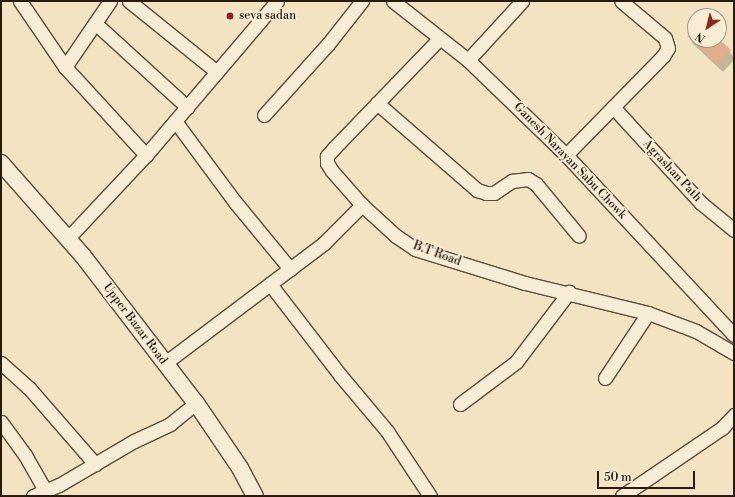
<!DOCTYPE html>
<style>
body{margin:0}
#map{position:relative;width:735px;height:497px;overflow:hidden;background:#f3e3c0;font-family:"Libre Bodoni",serif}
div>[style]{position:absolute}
.shadow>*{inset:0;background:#0003}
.building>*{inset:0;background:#dfae8d}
.roads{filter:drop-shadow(1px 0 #5b4d3a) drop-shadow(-1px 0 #5b4d3a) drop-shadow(0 1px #5b4d3a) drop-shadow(0 -1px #5b4d3a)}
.minor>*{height:13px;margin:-6.5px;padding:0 6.5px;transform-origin:6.5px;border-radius:6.5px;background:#f7edd6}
.tertiary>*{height:16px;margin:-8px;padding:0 8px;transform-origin:8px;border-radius:8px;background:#f7edd6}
.dots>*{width:11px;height:11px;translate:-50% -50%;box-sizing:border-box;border:2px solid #f7edd6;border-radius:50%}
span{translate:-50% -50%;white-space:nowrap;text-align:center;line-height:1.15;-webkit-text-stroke:3.5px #f7edd6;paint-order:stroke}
.poi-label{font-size:12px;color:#281b0e}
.left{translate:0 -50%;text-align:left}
.street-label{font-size:12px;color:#281b0e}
.frame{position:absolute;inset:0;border:2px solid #281b0e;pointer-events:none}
.north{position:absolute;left:687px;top:8px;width:40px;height:40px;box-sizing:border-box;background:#f7edd6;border:1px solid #a49986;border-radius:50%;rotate:215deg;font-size:11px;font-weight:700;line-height:16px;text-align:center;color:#281b0e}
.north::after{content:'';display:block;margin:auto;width:14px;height:18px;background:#8f2418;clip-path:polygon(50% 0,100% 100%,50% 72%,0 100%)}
.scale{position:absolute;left:597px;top:471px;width:98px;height:18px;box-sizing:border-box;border:2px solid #281b0e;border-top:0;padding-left:5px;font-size:12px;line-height:14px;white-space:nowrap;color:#281b0e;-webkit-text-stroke:3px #f7edd6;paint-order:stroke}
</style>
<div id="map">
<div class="shadow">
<i style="clip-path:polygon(695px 20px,695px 40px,719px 40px,734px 57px,734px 60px,723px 72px,693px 44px,689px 36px,694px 35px,690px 26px)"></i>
</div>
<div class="building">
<i style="clip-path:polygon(695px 19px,695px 32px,688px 26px)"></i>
<i style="clip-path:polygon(695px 33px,695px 40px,719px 39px,731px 50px,718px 65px,687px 36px)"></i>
</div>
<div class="roads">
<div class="minor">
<i style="left:20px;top:1px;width:80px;rotate:55.7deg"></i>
<i style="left:65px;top:67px;width:120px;rotate:47.4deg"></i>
<i style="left:129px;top:1px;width:113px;rotate:38.9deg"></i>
<i style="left:393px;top:1px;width:95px;rotate:38.2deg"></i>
<i style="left:468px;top:60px;width:136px;rotate:44.1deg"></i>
<i style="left:566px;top:155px;width:246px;rotate:47deg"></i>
<i style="left:95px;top:23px;width:125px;rotate:42.4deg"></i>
<i style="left:439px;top:39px;width:151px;rotate:133.9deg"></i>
<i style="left:334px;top:148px;width:11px;rotate:131deg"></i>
<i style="left:327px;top:156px;width:7px;rotate:90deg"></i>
<i style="left:327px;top:163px;width:9px;rotate:58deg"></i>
<i style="left:332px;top:171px;width:45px;rotate:48.6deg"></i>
<i style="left:362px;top:205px;width:46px;rotate:42.4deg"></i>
<i style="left:396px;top:236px;width:23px;rotate:34deg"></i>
<i style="left:415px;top:249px;width:115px;rotate:17.2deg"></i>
<i style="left:525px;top:283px;width:127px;rotate:13.7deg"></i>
<i style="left:648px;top:313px;width:51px;rotate:20.6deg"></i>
<i style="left:696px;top:331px;width:44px;rotate:30.1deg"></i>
<i style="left:468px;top:60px;width:80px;rotate:-47.5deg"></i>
<i style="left:65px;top:67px;width:80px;rotate:-55.7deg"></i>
<i style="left:377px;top:103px;width:133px;rotate:41deg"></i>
<i style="left:477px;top:190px;width:9px;rotate:18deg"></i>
<i style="left:486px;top:193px;width:8px"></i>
<i style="left:494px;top:193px;width:22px;rotate:-34deg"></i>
<i style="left:512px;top:181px;width:16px;rotate:-7deg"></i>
<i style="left:528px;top:179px;width:9px;rotate:32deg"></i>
<i style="left:536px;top:184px;width:67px;rotate:50.4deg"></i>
<i style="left:613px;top:107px;width:130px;rotate:47.5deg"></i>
<i style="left:701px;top:203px;width:43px;rotate:39.3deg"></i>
<i style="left:264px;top:115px;width:96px;rotate:-48deg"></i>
<i style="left:328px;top:44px;width:55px;rotate:-51.7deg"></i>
<i style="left:175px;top:121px;width:101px;rotate:53.5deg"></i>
<i style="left:235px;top:202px;width:87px;rotate:50.6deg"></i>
<i style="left:566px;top:155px;width:139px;rotate:-45.6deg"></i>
<i style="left:663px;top:56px;width:9px;rotate:-58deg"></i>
<i style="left:668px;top:48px;width:10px;rotate:-107deg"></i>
<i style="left:665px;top:38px;width:57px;rotate:-139.9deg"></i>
<i style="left:68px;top:238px;width:114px;rotate:-46.8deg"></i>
<i style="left:146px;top:155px;width:202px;rotate:-49.6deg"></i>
<i style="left:270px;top:284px;width:115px;rotate:52.4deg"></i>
<i style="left:340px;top:375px;width:73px;rotate:50deg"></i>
<i style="left:387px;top:431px;width:78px;rotate:56.5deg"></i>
<i style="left:1px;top:363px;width:38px;rotate:42deg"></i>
<i style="left:29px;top:388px;width:101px;rotate:49deg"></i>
<i style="left:165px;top:363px;width:199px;rotate:-37deg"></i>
<i style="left:324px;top:243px;width:54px;rotate:-45deg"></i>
<i style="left:605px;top:378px;width:78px;rotate:-56.5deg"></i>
<i style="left:460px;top:404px;width:70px;rotate:-36.9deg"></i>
<i style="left:516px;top:362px;width:88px;rotate:-52.9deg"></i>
<i style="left:1px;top:422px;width:41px;rotate:54deg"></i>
<i style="left:25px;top:455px;width:40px;rotate:60.3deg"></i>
<i style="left:33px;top:496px;width:28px;rotate:-23deg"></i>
<i style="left:59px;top:485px;width:87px;rotate:-30.4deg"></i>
<i style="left:134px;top:441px;width:40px;rotate:-25deg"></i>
<i style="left:170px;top:424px;width:33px;rotate:-39deg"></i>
<i style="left:622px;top:496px;width:121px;rotate:-34.2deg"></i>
<i style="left:722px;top:428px;width:18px;rotate:-47deg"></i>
</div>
<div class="tertiary">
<i style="left:1px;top:163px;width:124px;rotate:48.6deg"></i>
<i style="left:83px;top:256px;width:185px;rotate:52.5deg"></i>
<i style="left:196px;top:403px;width:78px;rotate:55.9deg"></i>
<i style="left:240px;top:468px;width:32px;rotate:62deg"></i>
</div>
</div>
<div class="dots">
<i style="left:230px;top:16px;background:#8f2418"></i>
</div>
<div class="poi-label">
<span class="left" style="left:239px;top:16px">seva sadan</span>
</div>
<div class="street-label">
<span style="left:570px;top:161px;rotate:46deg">Ganesh Narayan Sabu Chowk</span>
<span style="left:672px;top:171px;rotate:47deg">Agrashan Path</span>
<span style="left:437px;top:254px;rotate:20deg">B.T Road</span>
<span style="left:135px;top:324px;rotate:53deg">Upper Bazar Road</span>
</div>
<div class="frame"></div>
<div class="north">N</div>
<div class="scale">50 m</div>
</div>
